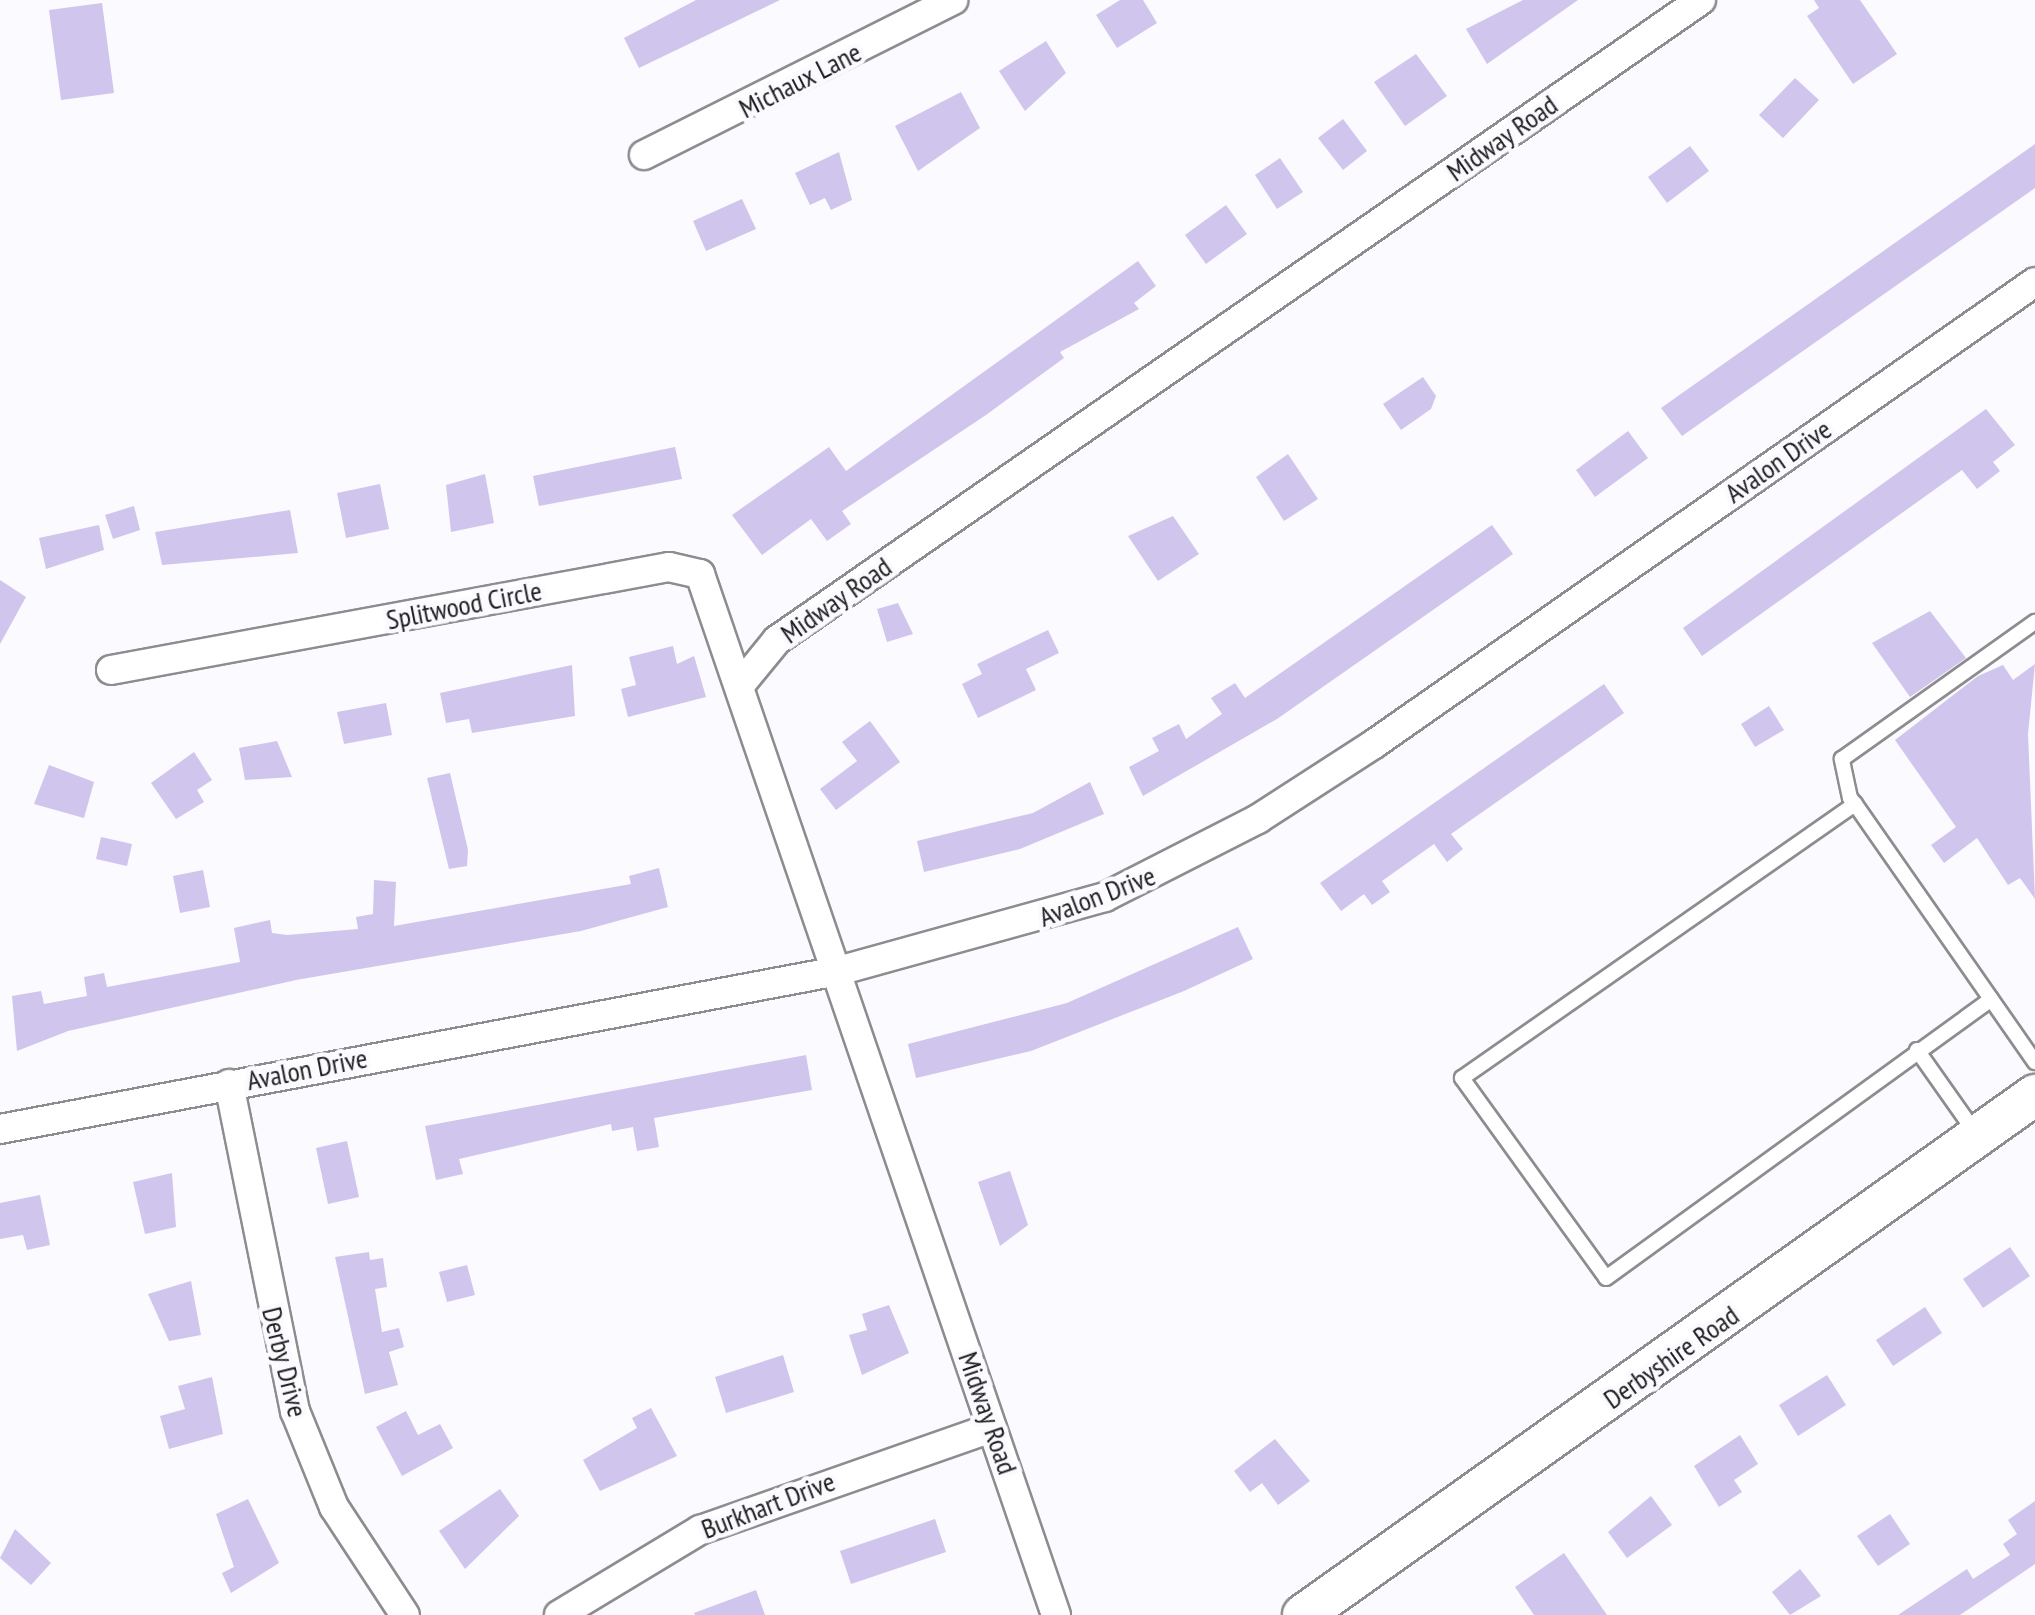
<!DOCTYPE html>
<style>
body{margin:0}
#map{position:relative;width:2035px;height:1615px;overflow:hidden;background:#fbfafe;font-family:"PT Sans Narrow",sans-serif}
div>[style]{position:absolute}
.building>*{inset:0;background:#d0c5ec}
.roads{filter:drop-shadow(2px 0 #8d8c8f) drop-shadow(-2px 0 #8d8c8f) drop-shadow(0 2px #8d8c8f) drop-shadow(0 -2px #8d8c8f)}
.lane>*{height:14px;margin:-7px;padding:0 7px;transform-origin:7px;border-radius:7px;background:#fff}
.street>*{height:28px;margin:-14px;padding:0 14px;transform-origin:14px;border-radius:14px;background:#fff}
.secondary>*{height:40px;margin:-20px;padding:0 20px;transform-origin:20px;border-radius:20px;background:#fff}
span{translate:-50% -50%;white-space:nowrap;text-align:center;line-height:1.15;-webkit-text-stroke:9px #fbfafe;paint-order:stroke}
.street-label{font-size:28px;color:#1e1d1e}
</style>
<div id="map">
<div class="building">
<i style="clip-path:polygon(696px 0,780px 0,639px 68px,624px 38px)"></i>
<i style="clip-path:polygon(1120px 0,1143px 0,1157px 23px,1117px 48px,1096px 15px)"></i>
<i style="clip-path:polygon(1523px 0,1578px 0,1487px 64px,1466px 29px)"></i>
<i style="clip-path:polygon(1814px 0,1860px 0,1897px 54px,1853px 84px,1807px 16px,1819px 8px)"></i>
<i style="clip-path:polygon(102px 3px,114px 93px,61px 100px,49px 10px)"></i>
<i style="clip-path:polygon(1046px 41px,1066px 73px,1025px 111px,999px 71px)"></i>
<i style="clip-path:polygon(1416px 54px,1447px 96px,1405px 126px,1374px 82px)"></i>
<i style="clip-path:polygon(1795px 78px,1819px 100px,1783px 138px,1759px 115px)"></i>
<i style="clip-path:polygon(961px 92px,980px 128px,918px 171px,895px 126px)"></i>
<i style="clip-path:polygon(1343px 119px,1367px 151px,1343px 170px,1318px 138px)"></i>
<i style="clip-path:polygon(2035px 144px,2035px 188px,1682px 436px,1661px 408px)"></i>
<i style="clip-path:polygon(1690px 146px,1709px 171px,1667px 203px,1648px 177px)"></i>
<i style="clip-path:polygon(839px 152px,852px 200px,831px 210px,825px 198px,810px 205px,795px 173px)"></i>
<i style="clip-path:polygon(1280px 158px,1303px 192px,1277px 209px,1255px 175px)"></i>
<i style="clip-path:polygon(742px 199px,756px 229px,706px 251px,693px 221px)"></i>
<i style="clip-path:polygon(1226px 205px,1247px 234px,1206px 264px,1185px 235px)"></i>
<i style="clip-path:polygon(1138px 261px,1156px 286px,1134px 303px,1139px 309px,1060px 352px,1064px 358px,986px 415px,842px 511px,851px 524px,827px 541px,811px 519px,762px 555px,732px 515px,829px 447px,846px 471px)"></i>
<i style="clip-path:polygon(1423px 377px,1436px 396px,1431px 409px,1401px 430px,1383px 404px)"></i>
<i style="clip-path:polygon(1986px 409px,2015px 445px,1993px 462px,2000px 471px,1977px 489px,1962px 470px,1702px 656px,1683px 628px)"></i>
<i style="clip-path:polygon(1628px 431px,1648px 458px,1595px 497px,1576px 470px)"></i>
<i style="clip-path:polygon(675px 447px,682px 479px,539px 506px,533px 476px)"></i>
<i style="clip-path:polygon(1288px 454px,1318px 499px,1284px 521px,1256px 477px)"></i>
<i style="clip-path:polygon(485px 474px,494px 523px,451px 532px,446px 485px)"></i>
<i style="clip-path:polygon(380px 484px,389px 529px,346px 538px,337px 493px)"></i>
<i style="clip-path:polygon(134px 506px,140px 530px,113px 539px,105px 515px)"></i>
<i style="clip-path:polygon(290px 510px,298px 553px,162px 565px,155px 532px)"></i>
<i style="clip-path:polygon(1173px 516px,1199px 554px,1158px 581px,1128px 536px)"></i>
<i style="clip-path:polygon(99px 525px,104px 550px,46px 569px,39px 538px)"></i>
<i style="clip-path:polygon(1492px 525px,1513px 554px,1277px 719px,1143px 796px,1129px 767px,1159px 751px,1152px 738px,1179px 724px,1186px 739px,1222px 714px,1211px 698px,1235px 683px,1245px 698px)"></i>
<i style="clip-path:polygon(0 580px,26px 597px,0 644px)"></i>
<i style="clip-path:polygon(898px 603px,913px 634px,887px 642px,877px 609px)"></i>
<i style="clip-path:polygon(1930px 611px,1966px 658px,1910px 697px,1872px 643px)"></i>
<i style="clip-path:polygon(1048px 630px,1059px 653px,1026px 669px,1036px 690px,978px 718px,962px 684px,982px 674px,977px 664px)"></i>
<i style="clip-path:polygon(673px 646px,677px 664px,694px 656px,706px 697px,628px 717px,621px 689px,636px 685px,629px 657px)"></i>
<i style="clip-path:polygon(2035px 664px,2028px 734px,2035px 899px,2020px 878px,2008px 885px,1977px 838px,1944px 863px,1931px 845px,1956px 827px,1895px 740px,1978px 676px,2003px 665px,2013px 680px)"></i>
<i style="clip-path:polygon(572px 665px,575px 716px,472px 733px,469px 719px,446px 723px,440px 693px)"></i>
<i style="clip-path:polygon(1604px 684px,1624px 713px,1451px 834px,1463px 849px,1447px 862px,1434px 844px,1382px 881px,1390px 892px,1372px 905px,1364px 894px,1341px 911px,1320px 883px)"></i>
<i style="clip-path:polygon(386px 703px,392px 735px,344px 744px,337px 712px)"></i>
<i style="clip-path:polygon(1769px 706px,1784px 730px,1755px 747px,1741px 724px)"></i>
<i style="clip-path:polygon(870px 721px,900px 762px,836px 810px,820px 789px,857px 761px,842px 742px)"></i>
<i style="clip-path:polygon(277px 741px,292px 777px,245px 780px,239px 748px)"></i>
<i style="clip-path:polygon(194px 752px,212px 780px,197px 790px,204px 802px,176px 819px,151px 783px)"></i>
<i style="clip-path:polygon(49px 765px,94px 782px,84px 818px,34px 804px)"></i>
<i style="clip-path:polygon(450px 773px,468px 850px,467px 866px,449px 869px,427px 778px)"></i>
<i style="clip-path:polygon(1090px 782px,1104px 814px,1020px 849px,924px 872px,917px 841px,1033px 813px)"></i>
<i style="clip-path:polygon(101px 837px,132px 844px,127px 866px,96px 859px)"></i>
<i style="clip-path:polygon(659px 868px,668px 907px,581px 931px,296px 980px,68px 1031px,17px 1051px,12px 996px,41px 991px,44px 1004px,87px 996px,84px 977px,104px 973px,107px 987px,240px 962px,234px 928px,270px 920px,272px 933px,287px 935px,358px 929px,356px 917px,373px 914px,374px 880px,396px 882px,394px 926px,631px 884px,629px 876px)"></i>
<i style="clip-path:polygon(203px 870px,210px 907px,180px 913px,173px 876px)"></i>
<i style="clip-path:polygon(1238px 927px,1253px 959px,1184px 991px,1031px 1051px,916px 1078px,908px 1044px,1067px 1003px)"></i>
<i style="clip-path:polygon(806px 1055px,812px 1090px,654px 1118px,659px 1147px,637px 1151px,633px 1127px,612px 1131px,611px 1124px,459px 1159px,463px 1174px,436px 1180px,425px 1126px)"></i>
<i style="clip-path:polygon(347px 1141px,359px 1197px,328px 1204px,316px 1148px)"></i>
<i style="clip-path:polygon(1010px 1171px,1028px 1225px,1000px 1246px,978px 1182px)"></i>
<i style="clip-path:polygon(172px 1173px,176px 1227px,145px 1234px,133px 1182px)"></i>
<i style="clip-path:polygon(40px 1195px,50px 1245px,27px 1250px,23px 1235px,0 1239px,0 1203px)"></i>
<i style="clip-path:polygon(2010px 1247px,2030px 1276px,1983px 1308px,1963px 1279px)"></i>
<i style="clip-path:polygon(369px 1252px,370px 1260px,383px 1258px,387px 1287px,375px 1289px,382px 1332px,399px 1328px,404px 1347px,389px 1352px,398px 1385px,365px 1394px,335px 1257px)"></i>
<i style="clip-path:polygon(467px 1265px,475px 1295px,447px 1302px,439px 1272px)"></i>
<i style="clip-path:polygon(191px 1281px,201px 1335px,169px 1341px,148px 1294px)"></i>
<i style="clip-path:polygon(889px 1305px,909px 1353px,862px 1375px,849px 1335px,867px 1330px,862px 1314px)"></i>
<i style="clip-path:polygon(1925px 1307px,1942px 1333px,1893px 1366px,1876px 1340px)"></i>
<i style="clip-path:polygon(783px 1355px,794px 1392px,726px 1413px,715px 1377px)"></i>
<i style="clip-path:polygon(1827px 1375px,1846px 1405px,1798px 1436px,1779px 1405px)"></i>
<i style="clip-path:polygon(212px 1377px,223px 1434px,169px 1449px,160px 1416px,185px 1409px,178px 1386px)"></i>
<i style="clip-path:polygon(651px 1408px,677px 1456px,600px 1491px,583px 1460px,637px 1428px,632px 1418px)"></i>
<i style="clip-path:polygon(406px 1411px,418px 1435px,440px 1424px,453px 1448px,402px 1476px,376px 1427px)"></i>
<i style="clip-path:polygon(1740px 1435px,1758px 1464px,1734px 1480px,1742px 1492px,1719px 1507px,1694px 1466px)"></i>
<i style="clip-path:polygon(1275px 1439px,1310px 1481px,1278px 1505px,1262px 1483px,1250px 1492px,1234px 1471px)"></i>
<i style="clip-path:polygon(500px 1489px,519px 1516px,465px 1569px,439px 1531px)"></i>
<i style="clip-path:polygon(1651px 1496px,1672px 1525px,1627px 1558px,1608px 1532px)"></i>
<i style="clip-path:polygon(248px 1499px,279px 1563px,231px 1593px,222px 1573px,234px 1567px,216px 1514px)"></i>
<i style="clip-path:polygon(2035px 1501px,2035px 1564px,1960px 1615px,1898px 1615px,1967px 1569px,1973px 1579px,2010px 1555px,2003px 1544px,2017px 1534px,2008px 1520px)"></i>
<i style="clip-path:polygon(1890px 1514px,1910px 1544px,1878px 1566px,1857px 1536px)"></i>
<i style="clip-path:polygon(935px 1519px,946px 1552px,851px 1584px,840px 1551px)"></i>
<i style="clip-path:polygon(15px 1529px,51px 1563px,31px 1585px,0 1558px)"></i>
<i style="clip-path:polygon(1564px 1553px,1607px 1615px,1534px 1615px,1515px 1587px)"></i>
<i style="clip-path:polygon(1800px 1569px,1821px 1596px,1790px 1615px,1772px 1592px)"></i>
<i style="clip-path:polygon(756px 1590px,765px 1615px,695px 1615px,694px 1613px)"></i>
</div>
<div class="roads">
<div class="lane">
<i style="left:1855px;top:804px;width:479px;rotate:145.1deg"></i>
<i style="left:1462px;top:1078px;width:246px;rotate:54.2deg"></i>
<i style="left:1606px;top:1278px;width:475px;rotate:-35.9deg"></i>
<i style="left:1991px;top:999px;width:238px;rotate:-124.9deg"></i>
<i style="left:1855px;top:804px;width:8px;rotate:-130deg"></i>
<i style="left:1850px;top:798px;width:40px;rotate:-102deg"></i>
<i style="left:1842px;top:759px;width:237px;rotate:-35.4deg"></i>
<i style="left:1991px;top:999px;width:77px;rotate:55.1deg"></i>
<i style="left:1917px;top:1050px;width:104px;rotate:54.8deg"></i>
</div>
<div class="street">
<i style="left:644px;top:155px;width:346px;rotate:-26.6deg"></i>
<i style="left:111px;top:670px;width:567px;rotate:-10.46deg"></i>
<i style="left:669px;top:567px;width:32px;rotate:13deg"></i>
<i style="left:700px;top:574px;width:1100px;rotate:71.12deg"></i>
<i style="left:741px;top:684px;width:57px;rotate:-50.7deg"></i>
<i style="left:777px;top:640px;width:1124px;rotate:-34.71deg"></i>
<i style="left:229px;top:1084px;width:334px;rotate:78.6deg"></i>
<i style="left:295px;top:1411px;width:104px;rotate:67.9deg"></i>
<i style="left:334px;top:1507px;width:129px;rotate:56.7deg"></i>
<i style="left:0;top:1129px;width:853px;rotate:-10.68deg"></i>
<i style="left:838px;top:971px;width:277px;rotate:-15.5deg"></i>
<i style="left:1105px;top:897px;width:172px;rotate:-27deg"></i>
<i style="left:1258px;top:819px;width:138px;rotate:-32.9deg"></i>
<i style="left:1374px;top:744px;width:806px;rotate:-34.95deg"></i>
<i style="left:559px;top:1615px;width:165px;rotate:-31.1deg"></i>
<i style="left:700px;top:1530px;width:309px;rotate:-19.3deg"></i>
</div>
<div class="secondary">
<i style="left:1303px;top:1615px;width:898px;rotate:-35.39deg"></i>
</div>
</div>
<div class="street-label">
<span style="left:800px;top:80px;rotate:-27deg">Michaux Lane</span>
<span style="left:1502px;top:138px;rotate:-35deg">Midway Road</span>
<span style="left:1778px;top:461px;rotate:-35deg">Avalon Drive</span>
<span style="left:836px;top:600px;rotate:-35deg">Midway Road</span>
<span style="left:464px;top:605px;rotate:-11deg">Splitwood Circle</span>
<span style="left:1097px;top:896px;rotate:-21deg">Avalon Drive</span>
<span style="left:307px;top:1069px;rotate:-11deg">Avalon Drive</span>
<span style="left:1671px;top:1357px;rotate:-35deg">Derbyshire Road</span>
<span style="left:285px;top:1362px;rotate:76deg">Derby Drive</span>
<span style="left:988px;top:1413px;rotate:71deg">Midway Road</span>
<span style="left:768px;top:1505px;rotate:-21deg">Burkhart Drive</span>
</div>
</div>
